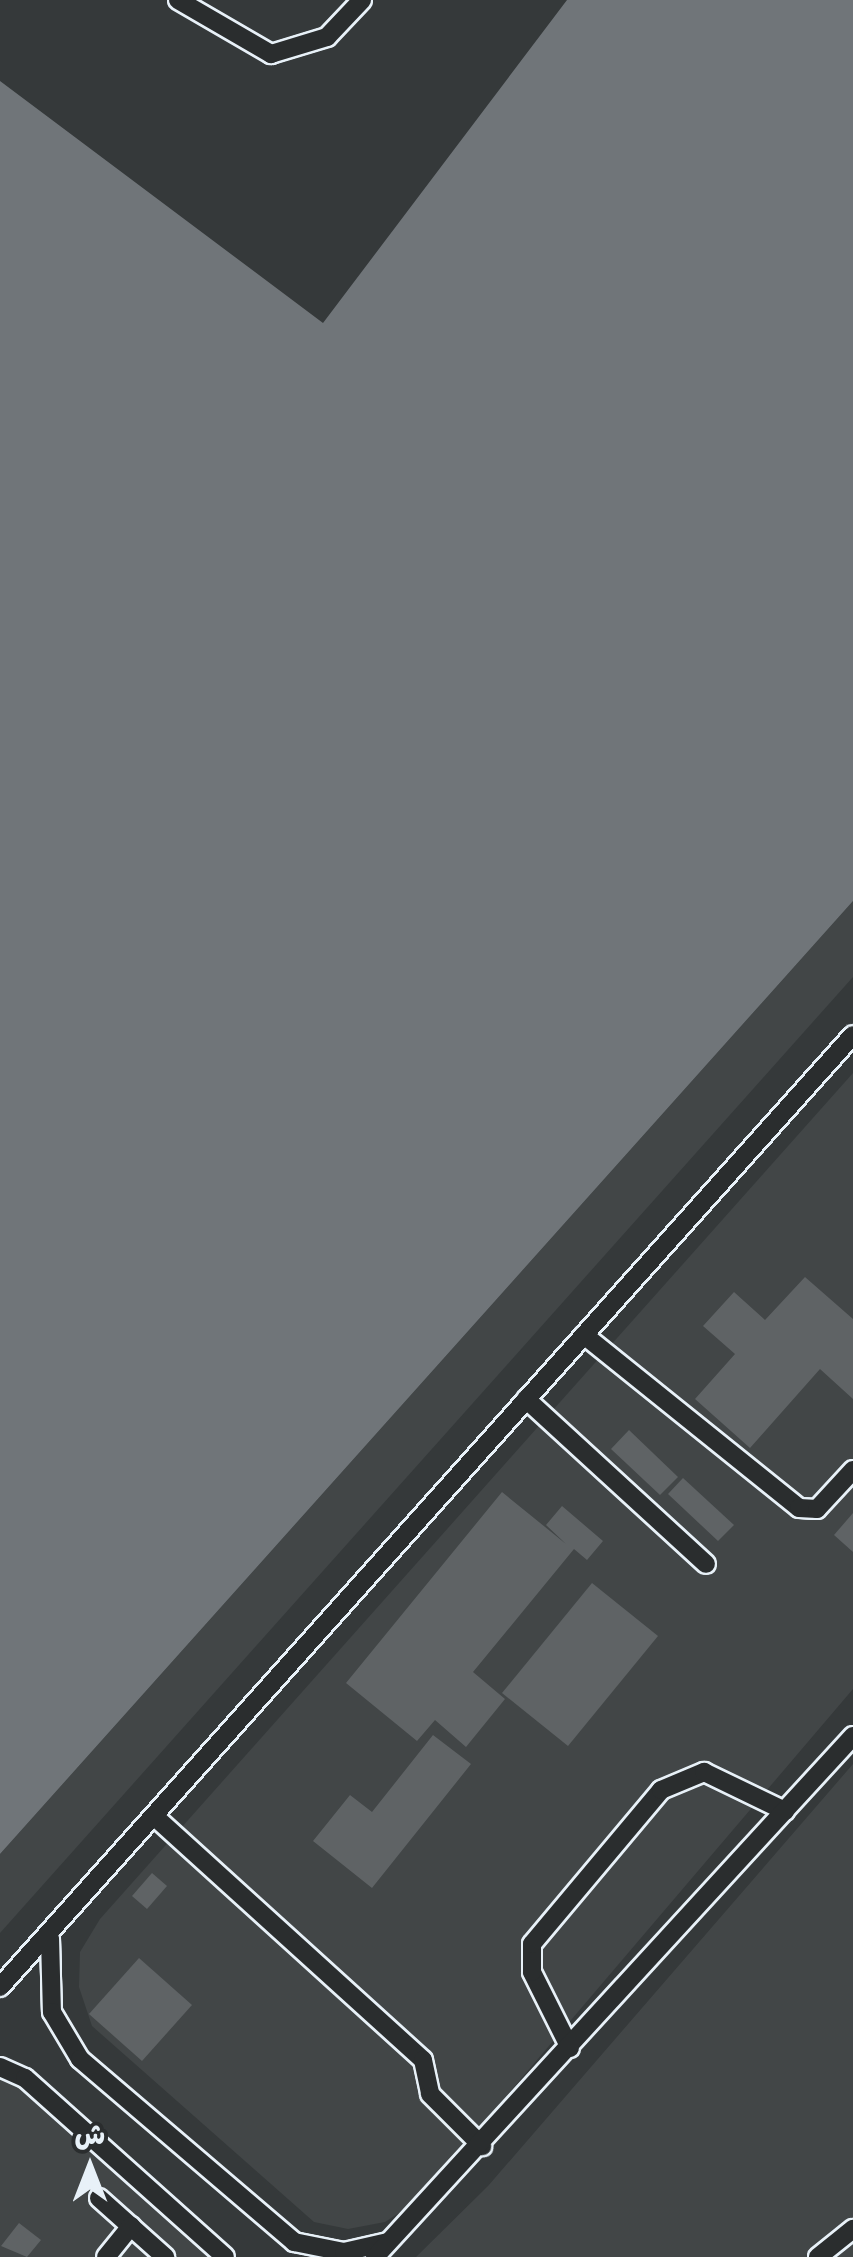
<!DOCTYPE html>
<meta charset="utf-8">
<style>
body{margin:0}
#map{position:relative;width:853px;height:2257px;overflow:hidden;background:#35393a;font-family:Kalam,"Playpen Sans Arabic",sans-serif}
div>[style]{position:absolute}
.built>*{inset:0;background:#424647}
.water>*{inset:0;background:#707579}
.building>*{inset:0;background:#5f6365}
.roads{filter:drop-shadow(2px 0 #e8f1f8) drop-shadow(-2px 0 #e8f1f8) drop-shadow(0 2px #e8f1f8) drop-shadow(0 -2px #e8f1f8)}
.service>*{height:18px;margin:-9px;padding:0 9px;transform-origin:9px;border-radius:9px;background:#2a2d2e}
span{translate:-50% -50%;white-space:nowrap;text-align:center;line-height:1.15;-webkit-text-stroke:10px #2a2d2e;paint-order:stroke}
.north{position:absolute;left:40px;top:2117px;width:100px;height:100px;-webkit-text-stroke:8px #2a2d2e;paint-order:stroke;rotate:0deg;font-size:28px;font-weight:700;line-height:40px;text-align:center;color:#e8f1f8}
.north::after{content:'';display:block;margin:auto;width:35px;height:45px;background:#e8f1f8;clip-path:polygon(50% 0,100% 100%,50% 72%,0 100%)}
</style>
<div id="map">
<div class="built">
<i style="clip-path:polygon(853px 901px,853px 977px,0 1933px,0 1854px)"></i>
<i style="clip-path:polygon(853px 1073px,853px 1689px,416px 2202px,385px 2222px,348px 2229px,314px 2222px,92px 2026px,79px 1987px,80px 1952px,100px 1919px)"></i>
<i style="clip-path:polygon(853px 1764px,853px 2257px,416px 2257px,488px 2186px)"></i>
<i style="clip-path:polygon(0 2070px,5px 2072px,216px 2257px,0 2257px)"></i>
</div>
<div class="water">
<i style="clip-path:polygon(567px 0,853px 0,853px 901px,0 1854px,0 81px,323px 323px)"></i>
</div>
<div class="building">
<i style="clip-path:polygon(805px 1277px,853px 1319px,853px 1399px,820px 1369px,750px 1448px,695px 1399px,735px 1354px,703px 1326px,734px 1292px,765px 1320px)"></i>
<i style="clip-path:polygon(629px 1430px,678px 1477px,660px 1495px,611px 1449px)"></i>
<i style="clip-path:polygon(683px 1478px,734px 1525px,718px 1541px,668px 1494px)"></i>
<i style="clip-path:polygon(502px 1492px,566px 1544px,546px 1525px,562px 1506px,603px 1541px,587px 1560px,574px 1549px,473px 1672px,505px 1699px,466px 1747px,435px 1720px,417px 1741px,346px 1683px)"></i>
<i style="clip-path:polygon(853px 1513px,853px 1552px,834px 1535px)"></i>
<i style="clip-path:polygon(592px 1583px,658px 1636px,568px 1746px,502px 1693px)"></i>
<i style="clip-path:polygon(433px 1735px,471px 1764px,372px 1888px,313px 1841px,350px 1795px,372px 1812px)"></i>
<i style="clip-path:polygon(152px 1873px,167px 1886px,147px 1909px,132px 1896px)"></i>
<i style="clip-path:polygon(139px 1958px,192px 2005px,142px 2061px,89px 2014px)"></i>
<i style="clip-path:polygon(19px 2223px,41px 2240px,27px 2257px,1px 2246px)"></i>
</div>
<div class="roads">
<div class="service">
<i style="left:178px;top:0;width:108px;rotate:30.1deg"></i>
<i style="left:271px;top:54px;width:59px;rotate:-16.9deg"></i>
<i style="left:327px;top:37px;width:51px;rotate:-46.6deg"></i>
<i style="left:584px;top:1335px;width:276px;rotate:38.8deg"></i>
<i style="left:799px;top:1508px;width:18px;rotate:3deg"></i>
<i style="left:817px;top:1509px;width:53px;rotate:-47.3deg"></i>
<i style="left:526px;top:1399px;width:244px;rotate:42.5deg"></i>
<i style="left:154px;top:1816px;width:363px;rotate:42.2deg"></i>
<i style="left:423px;top:2060px;width:35px;rotate:78deg"></i>
<i style="left:430px;top:2094px;width:74px;rotate:45deg"></i>
<i style="left:50px;top:1938px;width:74px;rotate:88.5deg"></i>
<i style="left:52px;top:2012px;width:55px;rotate:59.2deg"></i>
<i style="left:80px;top:2059px;width:282px;rotate:40.5deg"></i>
<i style="left:294px;top:2242px;width:51px;rotate:11.3deg"></i>
<i style="left:344px;top:2252px;width:45px;rotate:-12.8deg"></i>
<i style="left:0;top:1987px;width:1278px;rotate:-48.14deg"></i>
<i style="left:570px;top:2048px;width:85px;rotate:-116.6deg"></i>
<i style="left:532px;top:1972px;width:28px;rotate:-90deg"></i>
<i style="left:532px;top:1944px;width:201px;rotate:-50deg"></i>
<i style="left:661px;top:1790px;width:47px;rotate:-22.7deg"></i>
<i style="left:704px;top:1772px;width:90px;rotate:25.7deg"></i>
<i style="left:0;top:2067px;width:27px;rotate:24deg"></i>
<i style="left:25px;top:2078px;width:268px;rotate:41.8deg"></i>
<i style="left:99px;top:2198px;width:89px;rotate:41.8deg"></i>
<i style="left:106px;top:2257px;width:40px;rotate:-51deg"></i>
<i style="left:375px;top:2257px;width:707px;rotate:-47.46deg"></i>
<i style="left:818px;top:2257px;width:45px;rotate:-38.7deg"></i>
</div>
</div>
<div class="north">ش</div>
</div>
